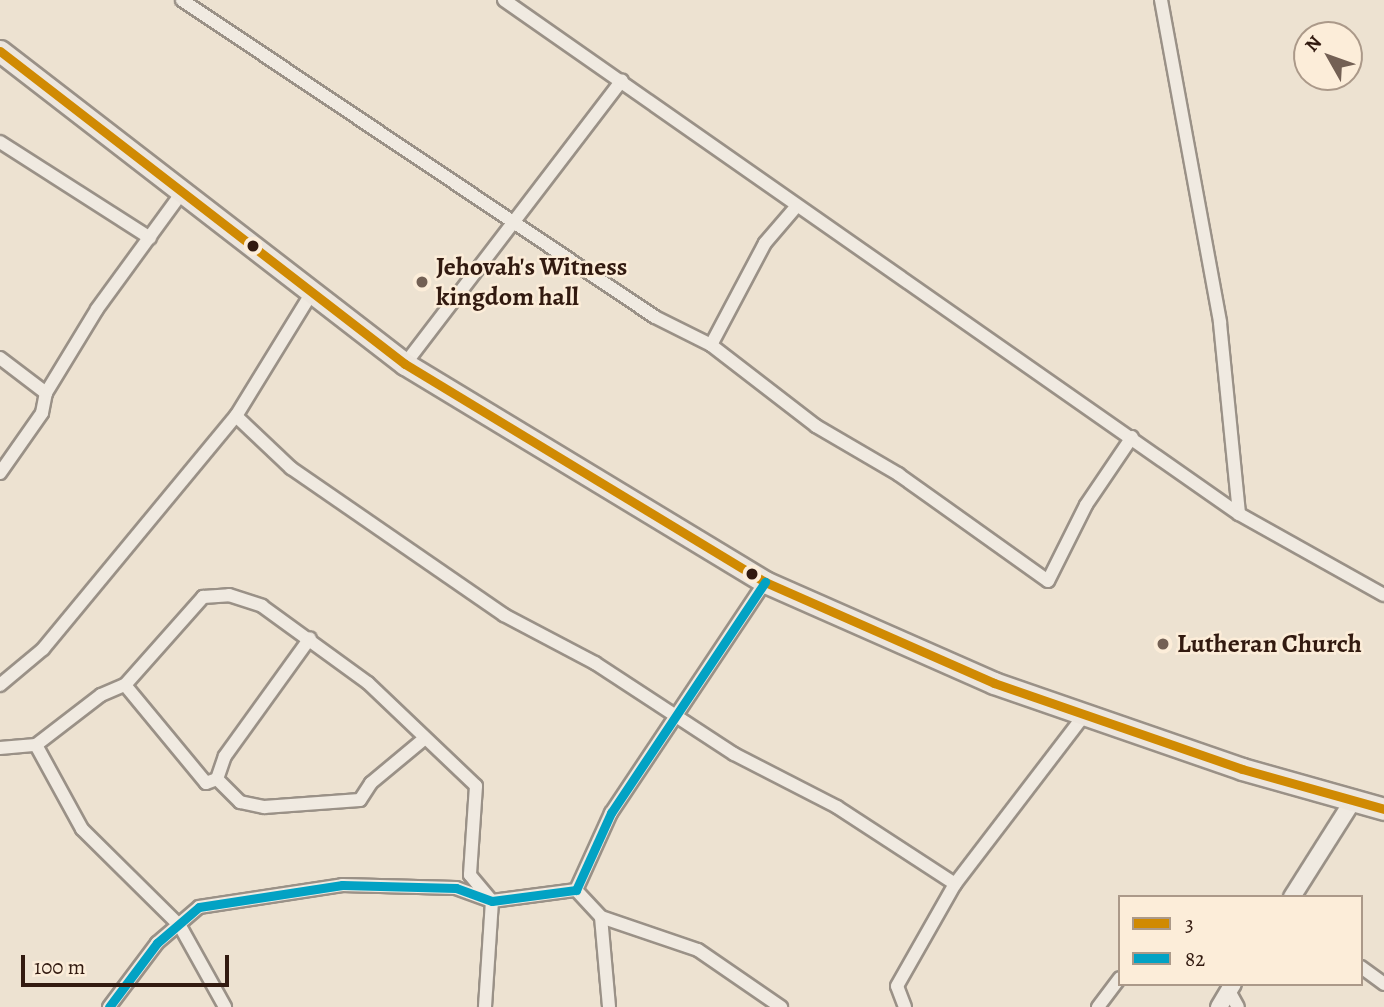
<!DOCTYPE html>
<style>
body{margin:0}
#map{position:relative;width:1384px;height:1007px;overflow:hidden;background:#ede2d1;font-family:Alegreya,serif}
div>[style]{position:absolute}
.roads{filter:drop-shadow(2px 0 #9a9187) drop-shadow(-2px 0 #9a9187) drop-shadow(0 2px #9a9187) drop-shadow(0 -2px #9a9187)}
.minor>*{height:12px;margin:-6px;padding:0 6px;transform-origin:6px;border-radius:6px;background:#f0eae1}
.tertiary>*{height:16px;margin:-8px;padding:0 8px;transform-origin:8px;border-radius:8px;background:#f0eae1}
.trunk>*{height:21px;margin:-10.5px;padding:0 10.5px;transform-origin:10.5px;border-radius:10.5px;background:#ede6dd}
.bus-1>*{height:9px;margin:-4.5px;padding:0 4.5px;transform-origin:4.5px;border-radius:4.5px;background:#d08a03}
.bus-2>*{height:9px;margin:-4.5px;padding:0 4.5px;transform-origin:4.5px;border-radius:4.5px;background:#02a2c4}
.dots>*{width:19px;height:19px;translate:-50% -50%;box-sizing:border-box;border:4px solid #fcedd9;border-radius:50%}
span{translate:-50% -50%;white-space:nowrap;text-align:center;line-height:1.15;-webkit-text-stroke:5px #fcedd9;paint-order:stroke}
.poi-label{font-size:26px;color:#321a10;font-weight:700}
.left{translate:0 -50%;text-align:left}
.legend{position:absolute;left:1118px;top:895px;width:245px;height:91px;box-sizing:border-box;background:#fcedd9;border:2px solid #ab9989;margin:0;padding:9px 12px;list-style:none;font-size:21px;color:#321a10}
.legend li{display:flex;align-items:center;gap:14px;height:35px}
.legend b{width:35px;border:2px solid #ab9989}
.north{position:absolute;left:1293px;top:21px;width:70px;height:70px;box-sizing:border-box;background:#fcedd9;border:2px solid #ab9989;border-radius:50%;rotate:310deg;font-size:19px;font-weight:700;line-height:28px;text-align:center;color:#321a10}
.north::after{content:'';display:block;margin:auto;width:24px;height:32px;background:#736054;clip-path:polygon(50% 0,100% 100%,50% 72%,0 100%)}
.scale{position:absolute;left:21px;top:955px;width:208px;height:32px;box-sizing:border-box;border:4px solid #321a10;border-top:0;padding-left:9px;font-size:21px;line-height:24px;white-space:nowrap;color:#321a10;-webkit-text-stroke:5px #fcedd9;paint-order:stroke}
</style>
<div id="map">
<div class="roads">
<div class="minor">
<i style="left:182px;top:0;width:569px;rotate:33.83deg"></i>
<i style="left:655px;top:317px;width:63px;rotate:26.6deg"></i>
<i style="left:711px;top:345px;width:133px;rotate:37.6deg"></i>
<i style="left:816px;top:426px;width:95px;rotate:30.3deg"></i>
<i style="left:898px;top:474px;width:184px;rotate:35.5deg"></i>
<i style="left:1048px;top:581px;width:85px;rotate:-63.4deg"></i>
<i style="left:1086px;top:505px;width:82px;rotate:-55.9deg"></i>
<i style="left:504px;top:0;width:897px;rotate:34.97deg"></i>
<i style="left:1239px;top:514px;width:166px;rotate:29.2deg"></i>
<i style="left:1161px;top:0;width:328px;rotate:79.6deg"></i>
<i style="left:1220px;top:323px;width:192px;rotate:84.3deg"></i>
<i style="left:0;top:142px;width:178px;rotate:32.6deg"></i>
<i style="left:711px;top:345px;width:115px;rotate:-62.1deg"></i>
<i style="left:765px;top:243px;width:46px;rotate:-49.4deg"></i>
<i style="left:0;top:358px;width:58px;rotate:37.3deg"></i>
<i style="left:405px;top:364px;width:357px;rotate:-52.6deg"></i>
<i style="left:236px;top:416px;width:76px;rotate:43.4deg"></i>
<i style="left:291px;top:468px;width:259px;rotate:34.6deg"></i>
<i style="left:504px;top:615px;width:103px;rotate:27.8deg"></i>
<i style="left:595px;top:663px;width:166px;rotate:33.2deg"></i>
<i style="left:734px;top:754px;width:116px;rotate:27.2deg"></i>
<i style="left:837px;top:807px;width:141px;rotate:33.1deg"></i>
<i style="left:0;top:473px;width:73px;rotate:-55deg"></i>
<i style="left:42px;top:413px;width:20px;rotate:-79deg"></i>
<i style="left:46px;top:393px;width:98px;rotate:-58.7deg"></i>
<i style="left:97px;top:309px;width:141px;rotate:-53.9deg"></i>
<i style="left:0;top:685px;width:56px;rotate:-39.9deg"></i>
<i style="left:43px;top:649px;width:303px;rotate:-50.4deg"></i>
<i style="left:236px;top:416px;width:143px;rotate:-58.4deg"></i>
<i style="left:125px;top:685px;width:127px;rotate:50.4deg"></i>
<i style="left:206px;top:783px;width:12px;rotate:-20deg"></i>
<i style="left:217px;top:779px;width:33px;rotate:45deg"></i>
<i style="left:240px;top:802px;width:25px;rotate:12deg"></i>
<i style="left:264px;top:807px;width:96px;rotate:-4.2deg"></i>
<i style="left:360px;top:800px;width:20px;rotate:-57deg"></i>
<i style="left:371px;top:783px;width:69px;rotate:-39.7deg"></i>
<i style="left:36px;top:745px;width:82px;rotate:-37.6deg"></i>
<i style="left:101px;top:695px;width:26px;rotate:-23deg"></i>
<i style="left:125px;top:685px;width:118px;rotate:-48.4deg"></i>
<i style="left:203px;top:597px;width:26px;rotate:-4deg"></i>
<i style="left:229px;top:595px;width:35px;rotate:18deg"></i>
<i style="left:262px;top:606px;width:131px;rotate:36deg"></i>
<i style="left:368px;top:683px;width:149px;rotate:43.6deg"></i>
<i style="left:476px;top:786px;width:89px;rotate:93.9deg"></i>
<i style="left:470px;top:875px;width:34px;rotate:50deg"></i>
<i style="left:492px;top:901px;width:106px;rotate:93.8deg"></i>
<i style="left:0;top:748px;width:36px;rotate:-5deg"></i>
<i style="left:36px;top:745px;width:96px;rotate:61.3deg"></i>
<i style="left:82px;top:829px;width:138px;rotate:44.7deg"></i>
<i style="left:180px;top:926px;width:93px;rotate:60.9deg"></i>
<i style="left:217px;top:779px;width:24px;rotate:-71deg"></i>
<i style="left:225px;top:756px;width:145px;rotate:-54.2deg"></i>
<i style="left:576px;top:890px;width:37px;rotate:47deg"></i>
<i style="left:601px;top:917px;width:90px;rotate:84.9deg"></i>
<i style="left:601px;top:917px;width:102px;rotate:18.8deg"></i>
<i style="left:698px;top:950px;width:101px;rotate:34.5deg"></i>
<i style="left:1361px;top:967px;width:29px;rotate:36deg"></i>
<i style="left:1229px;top:991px;width:18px;rotate:61deg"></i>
<i style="left:109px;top:1007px;width:80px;rotate:-53.1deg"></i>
<i style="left:157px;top:943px;width:55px;rotate:-40.6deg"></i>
<i style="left:199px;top:907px;width:145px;rotate:-8.7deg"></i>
<i style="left:342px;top:885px;width:114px;rotate:1.5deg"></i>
<i style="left:456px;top:888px;width:38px;rotate:20deg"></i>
<i style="left:492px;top:901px;width:85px;rotate:-7.5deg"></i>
<i style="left:576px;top:890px;width:85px;rotate:-65.6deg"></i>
<i style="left:611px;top:813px;width:278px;rotate:-56.3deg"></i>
<i style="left:905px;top:1007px;width:22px;rotate:-111deg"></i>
<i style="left:897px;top:986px;width:117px;rotate:-60.4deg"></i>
<i style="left:955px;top:884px;width:213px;rotate:-52.6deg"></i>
<i style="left:1098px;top:1007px;width:36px;rotate:-53deg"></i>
</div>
<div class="tertiary">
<i style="left:1292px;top:897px;width:116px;rotate:-57.7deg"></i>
<i style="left:1219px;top:1007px;width:27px;rotate:-59deg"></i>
</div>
<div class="trunk">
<i style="left:0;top:51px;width:512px;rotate:37.7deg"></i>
<i style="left:405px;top:364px;width:421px;rotate:31.2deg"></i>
<i style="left:765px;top:582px;width:250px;rotate:23.8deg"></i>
<i style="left:994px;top:683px;width:262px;rotate:19.1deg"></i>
<i style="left:1242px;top:769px;width:148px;rotate:15.7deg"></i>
</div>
</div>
<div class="bus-1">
<i style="left:0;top:51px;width:512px;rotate:37.7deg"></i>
<i style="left:405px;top:364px;width:421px;rotate:31.2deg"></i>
<i style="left:765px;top:582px;width:250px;rotate:23.8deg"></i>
<i style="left:994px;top:683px;width:262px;rotate:19.1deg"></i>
<i style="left:1242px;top:769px;width:148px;rotate:15.7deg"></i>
</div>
<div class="bus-2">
<i style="left:109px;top:1007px;width:80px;rotate:-53.1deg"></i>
<i style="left:157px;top:943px;width:55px;rotate:-40.6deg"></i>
<i style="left:199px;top:907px;width:145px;rotate:-8.7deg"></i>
<i style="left:342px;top:885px;width:114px;rotate:1.5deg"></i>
<i style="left:456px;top:888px;width:38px;rotate:20deg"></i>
<i style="left:492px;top:901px;width:85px;rotate:-7.5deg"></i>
<i style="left:576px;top:890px;width:85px;rotate:-65.6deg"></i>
<i style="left:611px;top:813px;width:278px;rotate:-56.3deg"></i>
</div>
<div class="dots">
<i style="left:253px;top:246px;background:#321a10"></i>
<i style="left:422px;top:282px;background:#736054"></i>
<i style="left:752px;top:574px;background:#321a10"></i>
<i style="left:1163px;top:644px;background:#736054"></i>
</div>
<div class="poi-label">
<span class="left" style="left:436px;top:282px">Jehovah's Witness<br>kingdom hall</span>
<span class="left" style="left:1177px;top:644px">Lutheran Church</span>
</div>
<ul class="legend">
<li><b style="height:9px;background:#d08a03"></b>3</li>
<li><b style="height:9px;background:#02a2c4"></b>82</li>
</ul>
<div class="north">N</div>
<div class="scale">100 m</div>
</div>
